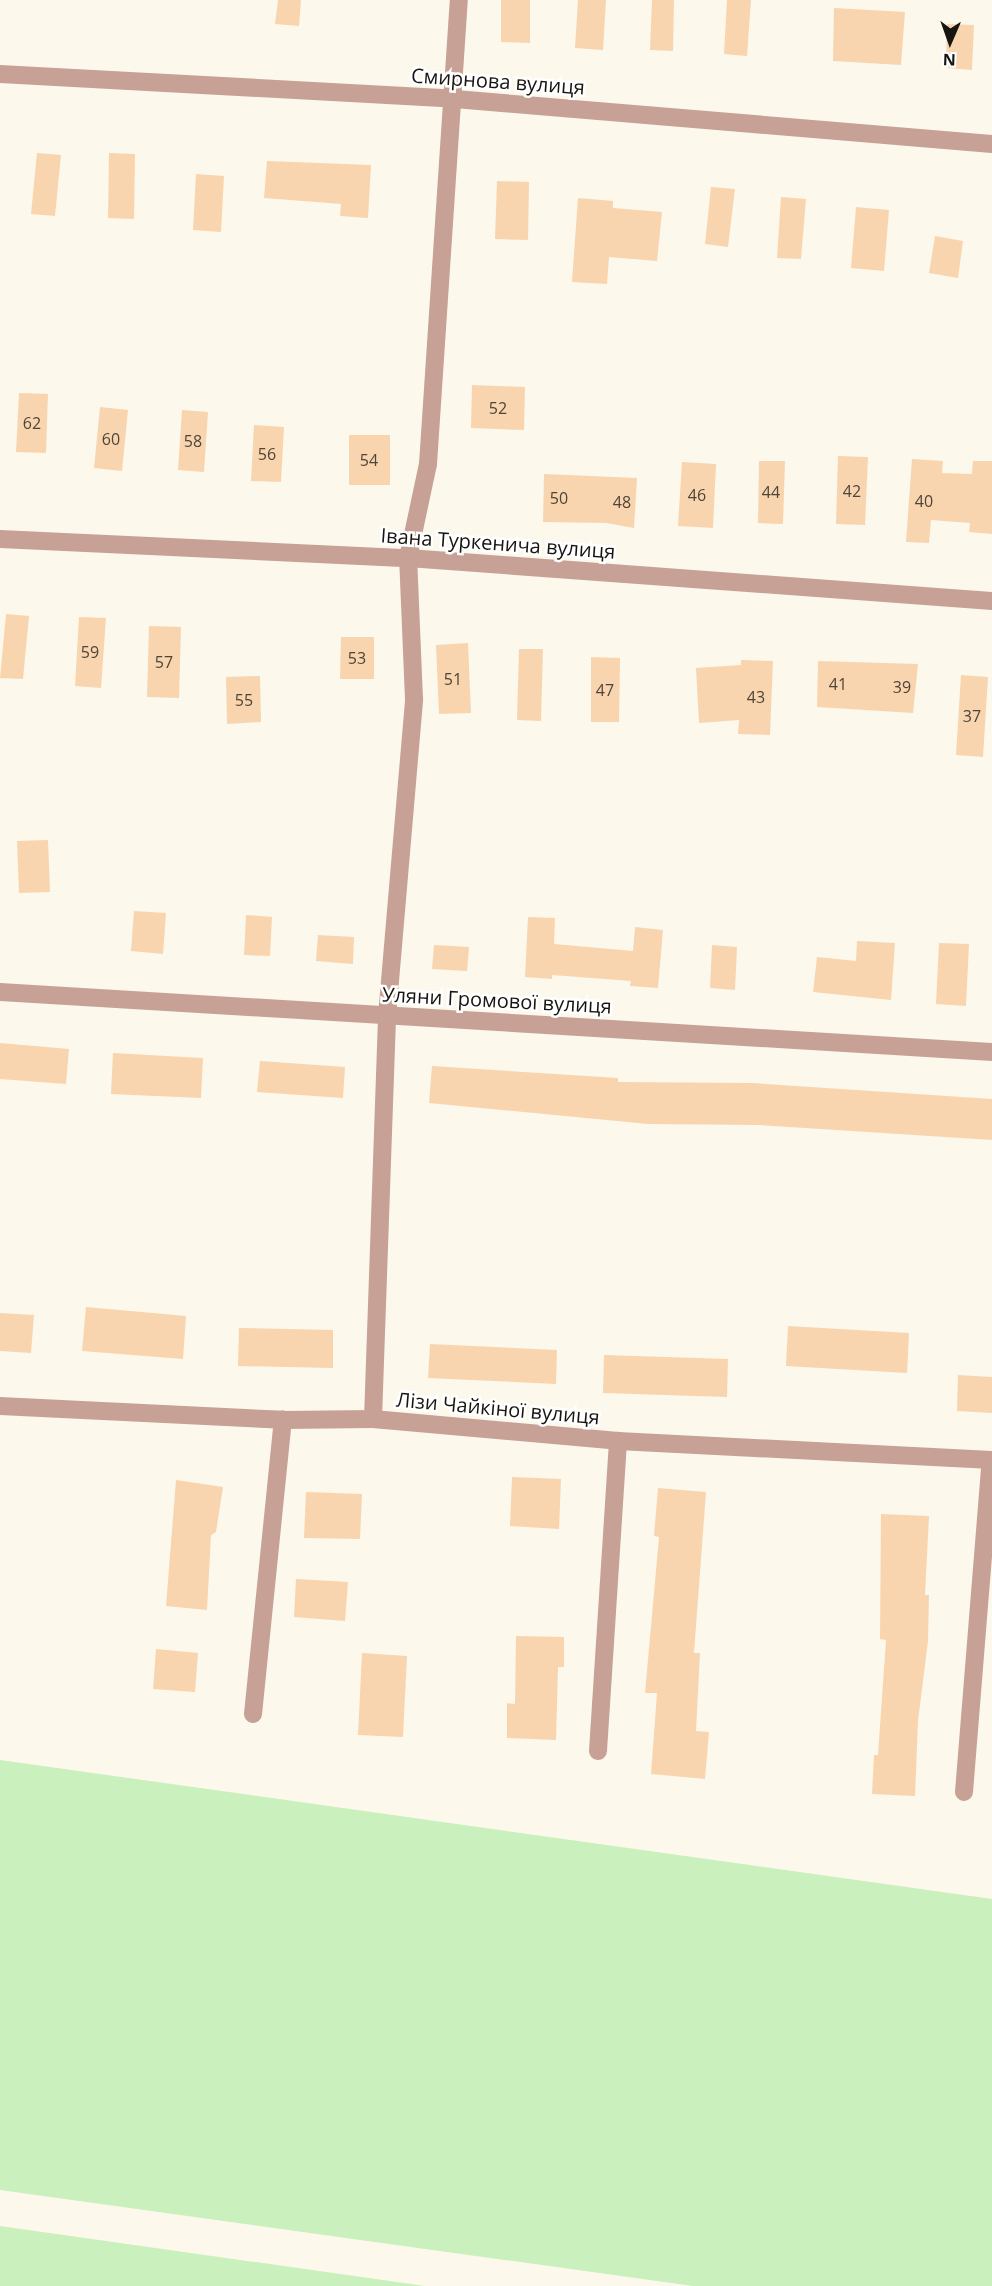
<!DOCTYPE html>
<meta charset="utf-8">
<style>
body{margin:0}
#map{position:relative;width:992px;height:2286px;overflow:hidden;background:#fcf8ec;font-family:"Open Sans",sans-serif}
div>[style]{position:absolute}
.green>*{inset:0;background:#caf0be}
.building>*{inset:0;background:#f8d5af}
.minor>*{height:18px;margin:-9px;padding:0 9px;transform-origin:9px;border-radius:9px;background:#c7a196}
span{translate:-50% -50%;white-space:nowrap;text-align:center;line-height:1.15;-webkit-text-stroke:5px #fff;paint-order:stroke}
.number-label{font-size:16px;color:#4e4538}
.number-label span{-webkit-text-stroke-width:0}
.street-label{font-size:20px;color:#161511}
.north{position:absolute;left:920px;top:12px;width:60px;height:60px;-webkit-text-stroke:4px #fff;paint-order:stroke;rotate:182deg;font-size:16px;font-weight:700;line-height:24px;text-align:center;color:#161511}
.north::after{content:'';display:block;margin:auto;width:21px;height:27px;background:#161511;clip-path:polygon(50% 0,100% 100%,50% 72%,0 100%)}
</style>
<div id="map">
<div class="green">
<i style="clip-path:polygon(0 1760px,992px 1899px,992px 2286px,693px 2286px,0 2190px)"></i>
<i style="clip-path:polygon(0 2226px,425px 2286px,0 2286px)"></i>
</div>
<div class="building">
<i style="clip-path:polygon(278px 0,301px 0,299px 26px,275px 24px)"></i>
<i style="clip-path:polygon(501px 0,530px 0,530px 43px,501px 42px)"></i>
<i style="clip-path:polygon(578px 0,606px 0,603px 50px,575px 48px)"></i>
<i style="clip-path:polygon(652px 0,674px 0,673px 51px,650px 50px)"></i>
<i style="clip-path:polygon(727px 0,751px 0,747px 56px,724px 54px)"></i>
<i style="clip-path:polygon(834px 8px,905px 12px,901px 65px,833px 61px)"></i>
<i style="clip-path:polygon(947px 24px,974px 25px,972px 70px,946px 68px)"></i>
<i style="clip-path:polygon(37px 153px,61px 155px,55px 216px,31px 214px)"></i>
<i style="clip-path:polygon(109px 153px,135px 154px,134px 219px,108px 218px)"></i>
<i style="clip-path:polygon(267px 161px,371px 165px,368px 218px,340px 216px,341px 204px,264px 198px)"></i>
<i style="clip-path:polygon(196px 174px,224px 176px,221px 232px,193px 230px)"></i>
<i style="clip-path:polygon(497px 181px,529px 182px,528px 240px,495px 239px)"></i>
<i style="clip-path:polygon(711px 187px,735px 189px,728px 247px,705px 244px)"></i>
<i style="clip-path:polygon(781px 197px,806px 199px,801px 259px,777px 258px)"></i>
<i style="clip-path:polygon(578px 198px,613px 201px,613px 208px,662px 212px,657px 261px,609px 257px,607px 284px,572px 282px)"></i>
<i style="clip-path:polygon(856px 207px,889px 210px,884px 271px,851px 268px)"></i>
<i style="clip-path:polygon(935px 236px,963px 241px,958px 278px,929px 273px)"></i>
<i style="clip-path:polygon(472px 385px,525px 387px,524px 430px,471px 428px)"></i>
<i style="clip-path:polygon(19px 393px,48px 394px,46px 453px,16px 452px)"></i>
<i style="clip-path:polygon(100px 407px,128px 410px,122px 471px,94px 468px)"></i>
<i style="clip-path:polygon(182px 410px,208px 412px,204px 472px,178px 470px)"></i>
<i style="clip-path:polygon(254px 425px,284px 427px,281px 482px,251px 481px)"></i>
<i style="clip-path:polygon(349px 435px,390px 435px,390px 485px,349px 485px)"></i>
<i style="clip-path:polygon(838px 456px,868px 457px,865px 525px,836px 524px)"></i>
<i style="clip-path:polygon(912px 459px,943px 461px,942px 473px,972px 474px,973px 461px,992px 461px,992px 534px,969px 532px,970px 523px,931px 520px,929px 543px,906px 542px)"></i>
<i style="clip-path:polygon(759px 461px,785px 461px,783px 524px,758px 523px)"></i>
<i style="clip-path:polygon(682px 462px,716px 464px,713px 528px,678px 526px)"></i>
<i style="clip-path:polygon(544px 474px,637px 478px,634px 528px,606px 523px,543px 522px)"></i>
<i style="clip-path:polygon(6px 614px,29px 616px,23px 679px,0 678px)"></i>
<i style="clip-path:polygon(79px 617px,106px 618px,101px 688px,75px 686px)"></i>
<i style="clip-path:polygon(149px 626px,181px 627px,179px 698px,147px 697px)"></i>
<i style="clip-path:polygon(341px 637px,374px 637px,374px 679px,340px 679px)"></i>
<i style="clip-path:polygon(468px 643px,471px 713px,439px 714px,436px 645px)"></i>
<i style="clip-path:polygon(519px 649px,543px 649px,541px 721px,517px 720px)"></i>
<i style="clip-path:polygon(591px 657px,620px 658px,619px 722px,591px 722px)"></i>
<i style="clip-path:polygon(741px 660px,773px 661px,770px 735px,738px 734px,739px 720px,699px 723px,696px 668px,741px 665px)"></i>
<i style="clip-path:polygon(818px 661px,918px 664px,913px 713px,817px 707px)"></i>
<i style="clip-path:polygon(961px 675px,988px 677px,983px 757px,956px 755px)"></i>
<i style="clip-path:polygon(260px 676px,261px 722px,227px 724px,226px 677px)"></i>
<i style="clip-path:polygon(48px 840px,50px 892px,19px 893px,17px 841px)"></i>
<i style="clip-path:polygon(134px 911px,166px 913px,163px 954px,131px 951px)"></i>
<i style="clip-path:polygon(246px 915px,272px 917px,270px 956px,244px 955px)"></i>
<i style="clip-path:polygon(528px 917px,555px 918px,554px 944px,633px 951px,635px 927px,663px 930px,658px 988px,630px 986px,631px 981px,552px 975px,552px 979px,525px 977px)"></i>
<i style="clip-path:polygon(318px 935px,354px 937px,353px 964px,316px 961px)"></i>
<i style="clip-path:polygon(857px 941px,895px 943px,891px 1000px,813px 992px,817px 957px,856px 961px)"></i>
<i style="clip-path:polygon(939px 943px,969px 944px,966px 1006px,936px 1004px)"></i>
<i style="clip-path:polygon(434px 945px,469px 947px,467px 971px,432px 969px)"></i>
<i style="clip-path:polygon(712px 945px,737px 947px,735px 990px,710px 988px)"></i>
<i style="clip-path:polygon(0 1043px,69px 1049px,66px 1084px,0 1079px)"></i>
<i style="clip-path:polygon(113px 1053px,203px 1058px,201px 1098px,111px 1094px)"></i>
<i style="clip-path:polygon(260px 1061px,345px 1067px,343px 1098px,257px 1092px)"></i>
<i style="clip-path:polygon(432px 1066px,618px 1078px,618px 1082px,752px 1083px,992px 1099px,992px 1140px,759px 1125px,648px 1124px,429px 1103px)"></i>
<i style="clip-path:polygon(86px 1307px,186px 1316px,183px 1359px,82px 1351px)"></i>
<i style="clip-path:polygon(0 1313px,34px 1315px,31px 1353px,0 1351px)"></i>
<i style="clip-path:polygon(788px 1326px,909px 1333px,907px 1373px,786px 1366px)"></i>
<i style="clip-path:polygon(239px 1328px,333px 1330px,333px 1368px,238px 1366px)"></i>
<i style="clip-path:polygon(430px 1344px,557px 1350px,556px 1384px,428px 1378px)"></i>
<i style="clip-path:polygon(604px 1355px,728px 1359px,727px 1397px,603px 1393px)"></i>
<i style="clip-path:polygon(958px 1375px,992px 1377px,992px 1413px,957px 1411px)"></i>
<i style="clip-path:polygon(512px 1477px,561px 1479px,559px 1529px,510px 1526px)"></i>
<i style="clip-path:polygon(176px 1480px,223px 1487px,216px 1532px,211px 1535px,207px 1610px,166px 1606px)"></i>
<i style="clip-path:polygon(658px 1488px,706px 1492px,694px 1653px,700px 1653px,696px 1731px,709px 1732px,705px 1779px,651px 1774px,657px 1693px,645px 1693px,659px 1537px,654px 1536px)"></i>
<i style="clip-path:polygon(306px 1492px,362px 1494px,360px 1539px,304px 1538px)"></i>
<i style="clip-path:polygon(881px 1514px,929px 1516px,925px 1595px,929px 1595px,928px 1641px,918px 1721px,915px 1796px,872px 1794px,874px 1755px,878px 1755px,886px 1640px,880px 1639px)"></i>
<i style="clip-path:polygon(296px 1579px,348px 1582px,345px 1621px,294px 1617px)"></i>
<i style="clip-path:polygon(516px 1636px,564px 1637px,564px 1667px,558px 1667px,556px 1740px,507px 1738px,507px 1703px,515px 1704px)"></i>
<i style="clip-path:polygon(156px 1649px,198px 1653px,195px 1692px,153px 1689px)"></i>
<i style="clip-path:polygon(362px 1653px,407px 1656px,403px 1737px,358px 1735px)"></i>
</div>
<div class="minor">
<i style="left:0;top:74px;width:456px;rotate:3.1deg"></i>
<i style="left:455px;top:99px;width:539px;rotate:4.79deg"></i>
<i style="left:0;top:539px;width:408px;rotate:2.7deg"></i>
<i style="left:408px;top:558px;width:586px;rotate:4.21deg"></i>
<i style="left:0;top:992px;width:994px;rotate:3.46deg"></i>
<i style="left:0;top:1406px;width:283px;rotate:2.8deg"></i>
<i style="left:283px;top:1420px;width:90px;rotate:-0.6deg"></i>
<i style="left:373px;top:1419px;width:246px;rotate:5.1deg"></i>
<i style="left:618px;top:1441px;width:374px;rotate:2.9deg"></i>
<i style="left:373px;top:1419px;width:403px;rotate:-88deg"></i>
<i style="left:387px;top:1016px;width:318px;rotate:-85.1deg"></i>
<i style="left:414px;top:699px;width:141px;rotate:-92.4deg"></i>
<i style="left:408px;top:558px;width:96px;rotate:-78deg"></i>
<i style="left:428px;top:464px;width:465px;rotate:-86.2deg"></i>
<i style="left:253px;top:1714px;width:296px;rotate:-84.2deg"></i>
<i style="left:598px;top:1751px;width:311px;rotate:-86.3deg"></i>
<i style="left:964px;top:1792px;width:333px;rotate:-85.4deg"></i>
</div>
<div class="number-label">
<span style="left:498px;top:408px">52</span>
<span style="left:32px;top:423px">62</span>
<span style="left:111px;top:439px">60</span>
<span style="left:193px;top:441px">58</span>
<span style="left:267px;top:454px">56</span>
<span style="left:369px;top:460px">54</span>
<span style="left:852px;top:491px">42</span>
<span style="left:771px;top:492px">44</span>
<span style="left:697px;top:495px">46</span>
<span style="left:559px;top:498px">50</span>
<span style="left:924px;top:501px">40</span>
<span style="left:622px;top:502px">48</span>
<span style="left:90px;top:652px">59</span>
<span style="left:357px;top:658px">53</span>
<span style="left:164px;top:662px">57</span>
<span style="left:453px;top:679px">51</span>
<span style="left:838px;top:684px">41</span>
<span style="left:902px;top:687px">39</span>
<span style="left:605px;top:690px">47</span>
<span style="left:756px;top:697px">43</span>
<span style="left:244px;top:700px">55</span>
<span style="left:972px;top:716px">37</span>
</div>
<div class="street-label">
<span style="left:498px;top:81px;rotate:4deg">Смирнова вулиця</span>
<span style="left:498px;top:543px;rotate:4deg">Івана Туркенича вулиця</span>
<span style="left:497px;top:1000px;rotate:3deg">Уляни Громової вулиця</span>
<span style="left:498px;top:1408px;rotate:5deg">Лізи Чайкіної вулиця</span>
</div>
<div class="north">N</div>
</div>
